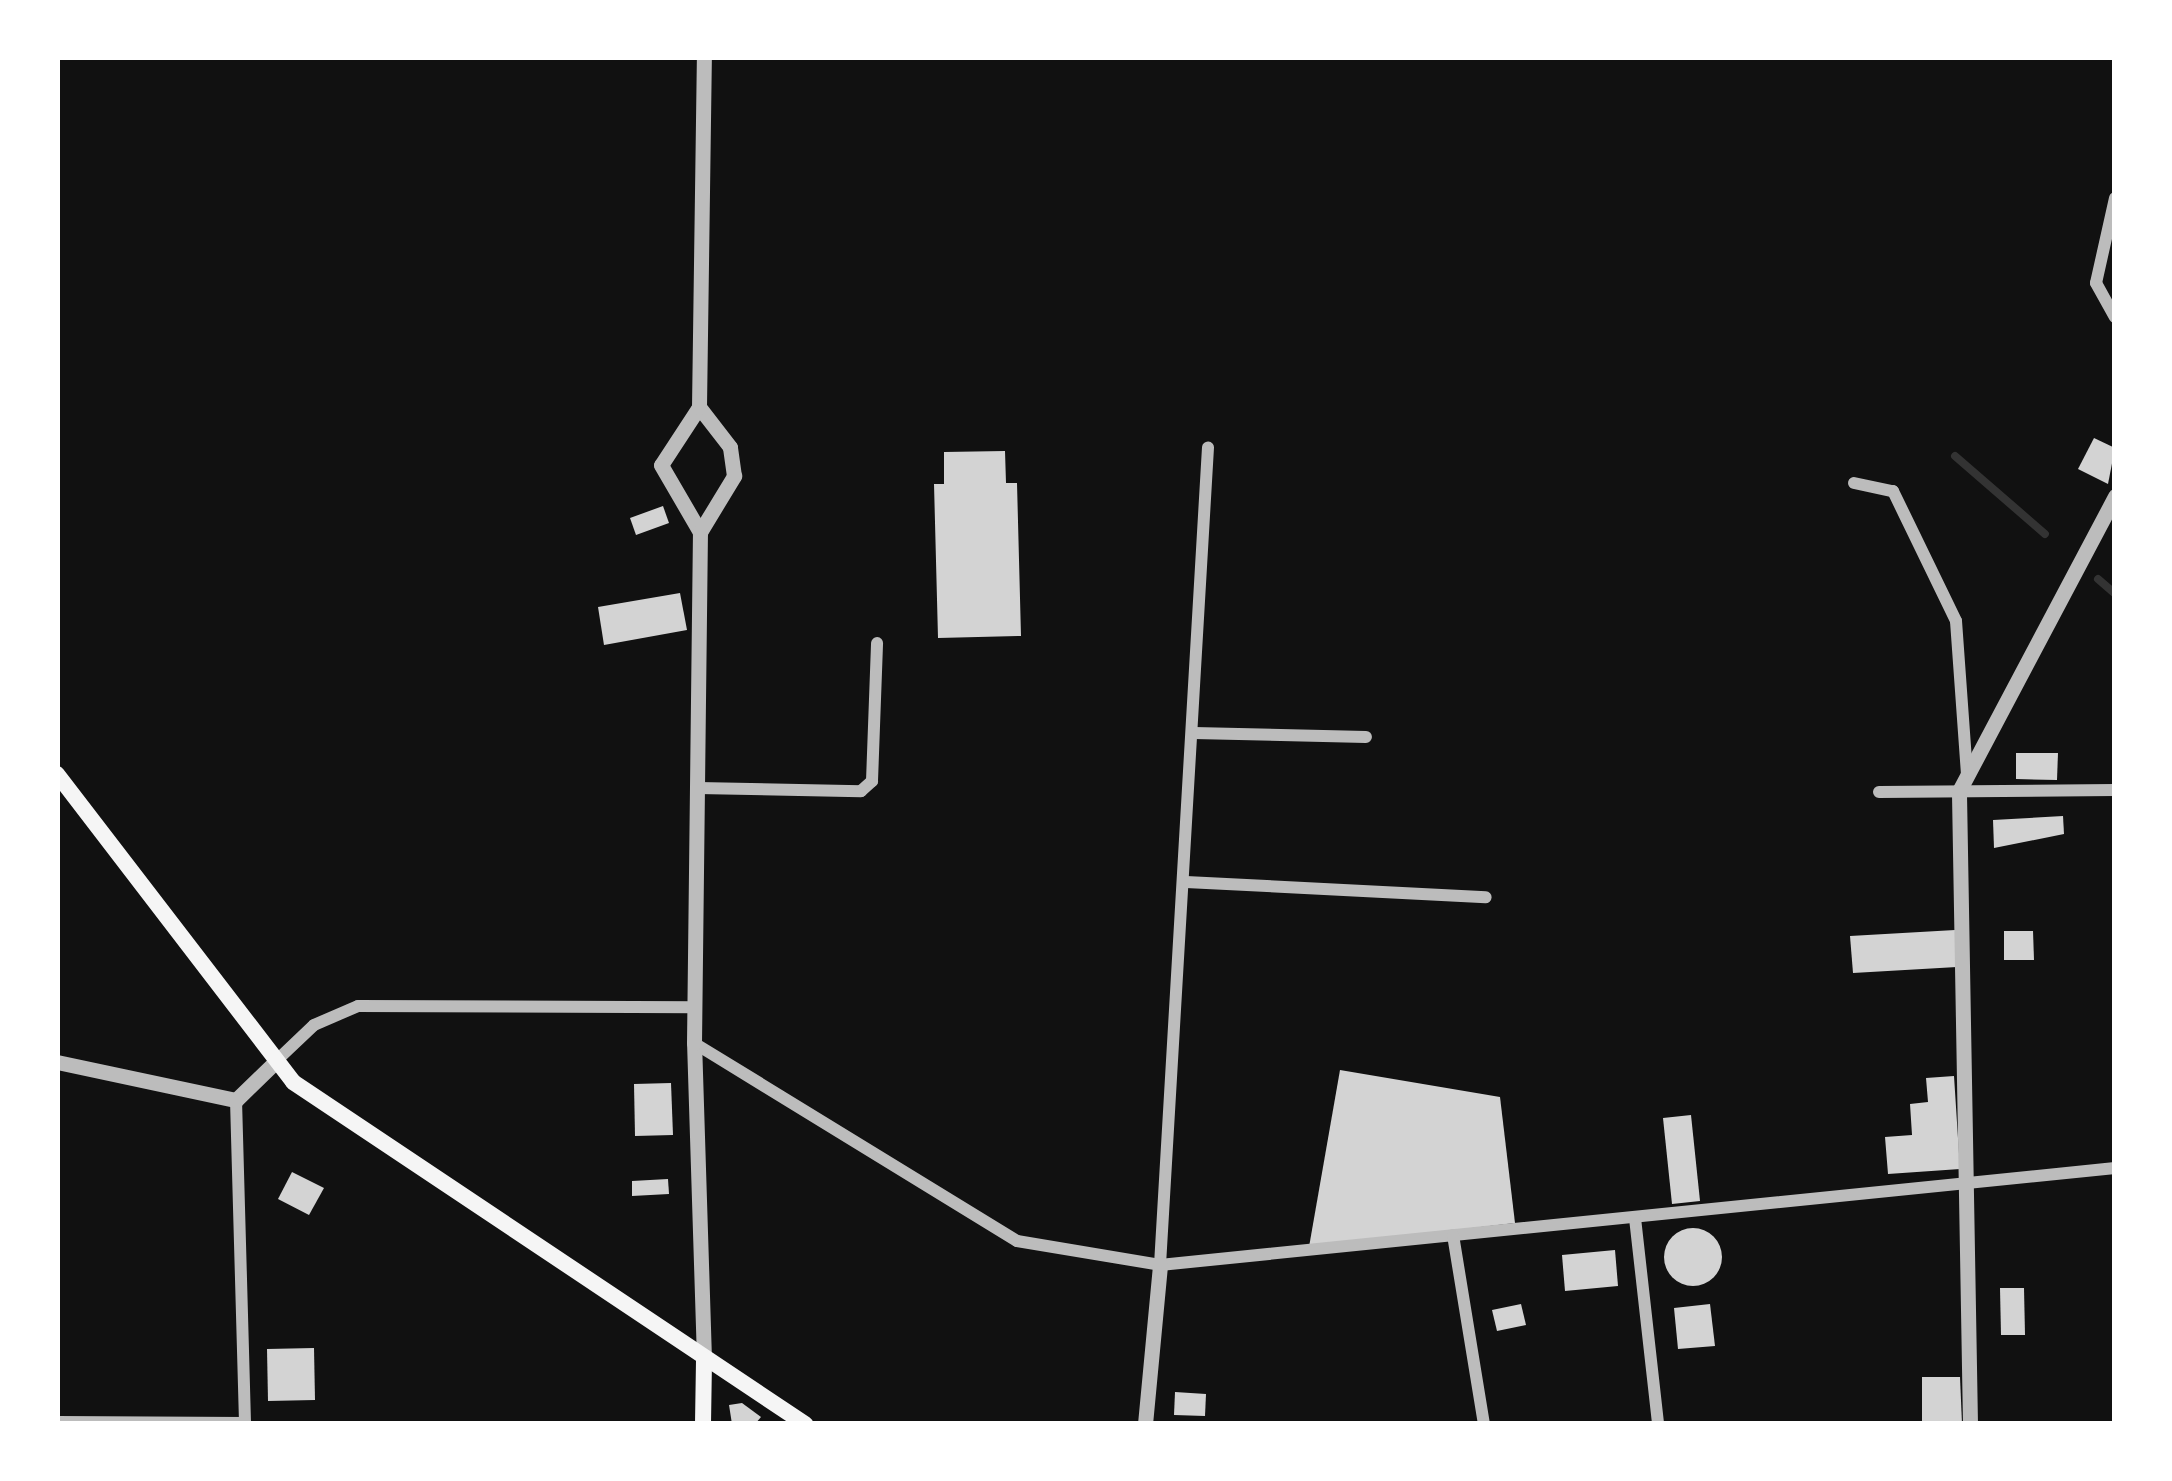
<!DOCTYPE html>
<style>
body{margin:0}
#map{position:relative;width:2172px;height:1481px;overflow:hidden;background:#111;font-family:Raleway,sans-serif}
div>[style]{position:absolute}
.stream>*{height:8px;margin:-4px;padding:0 4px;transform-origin:4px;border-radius:4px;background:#333}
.building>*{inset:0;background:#d3d3d3}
.round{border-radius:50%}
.minor>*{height:12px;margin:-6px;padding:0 6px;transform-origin:6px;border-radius:6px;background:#bcbcbc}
.tertiary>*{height:15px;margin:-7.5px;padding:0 7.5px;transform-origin:7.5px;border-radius:7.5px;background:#bcbcbc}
.secondary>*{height:16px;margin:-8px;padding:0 8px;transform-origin:8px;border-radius:8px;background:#f5f5f5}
span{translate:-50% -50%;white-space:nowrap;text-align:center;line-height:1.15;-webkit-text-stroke:12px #fff;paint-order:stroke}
.frame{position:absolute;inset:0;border:60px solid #fff;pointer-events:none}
</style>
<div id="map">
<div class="stream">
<i style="left:1955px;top:456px;width:119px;rotate:40.9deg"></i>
<i style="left:2098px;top:579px;width:23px;rotate:41deg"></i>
</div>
<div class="building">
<i style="clip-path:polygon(2094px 438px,2115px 448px,2108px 484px,2078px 469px)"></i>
<i style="clip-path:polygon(1005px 451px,1006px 483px,1017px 483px,1021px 636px,938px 638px,934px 484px,944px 484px,944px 452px)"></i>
<i style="clip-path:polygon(663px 506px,669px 523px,636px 535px,630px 518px)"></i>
<i style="clip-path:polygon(680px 593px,687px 630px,604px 645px,598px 607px)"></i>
<i style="clip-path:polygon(2016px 753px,2058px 753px,2057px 780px,2016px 779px)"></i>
<i style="clip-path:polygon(2063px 816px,2064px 834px,1994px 848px,1993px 820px)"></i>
<i style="clip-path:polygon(1955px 930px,1957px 967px,1853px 973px,1850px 936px)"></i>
<i style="clip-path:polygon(2004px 931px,2033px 931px,2034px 960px,2004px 960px)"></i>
<i style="clip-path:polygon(1340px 1070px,1500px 1097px,1515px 1223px,1309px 1247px)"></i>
<i style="clip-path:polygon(1954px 1076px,1960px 1169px,1888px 1174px,1885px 1137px,1912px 1135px,1910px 1104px,1928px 1102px,1926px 1078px)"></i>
<i style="clip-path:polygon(671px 1083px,673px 1135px,635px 1136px,634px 1084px)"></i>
<i style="clip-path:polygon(1691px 1115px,1700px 1201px,1672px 1204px,1663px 1118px)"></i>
<i style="clip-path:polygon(292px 1172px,324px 1188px,309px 1215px,278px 1199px)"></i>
<i style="clip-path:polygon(668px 1179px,669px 1194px,632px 1196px,632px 1181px)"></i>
<i class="round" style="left:1664px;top:1228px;width:58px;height:58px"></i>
<i style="clip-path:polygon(1615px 1250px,1618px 1286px,1565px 1291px,1562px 1255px)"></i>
<i style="clip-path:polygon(2000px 1288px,2024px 1288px,2025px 1335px,2001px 1335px)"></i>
<i style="clip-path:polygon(1521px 1304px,1526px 1325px,1497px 1331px,1492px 1310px)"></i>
<i style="clip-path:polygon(1710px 1304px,1715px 1346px,1678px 1349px,1674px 1308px)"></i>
<i style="clip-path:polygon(314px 1348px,315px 1400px,268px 1401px,267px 1349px)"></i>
<i style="clip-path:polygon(1922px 1377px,1960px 1377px,1962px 1424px,1922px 1424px)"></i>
<i style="clip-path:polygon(1175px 1392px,1206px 1394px,1205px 1416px,1174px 1415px)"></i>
<i style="clip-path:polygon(742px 1403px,761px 1417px,755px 1424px,732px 1424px,729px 1405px)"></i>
</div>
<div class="minor">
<i style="left:2115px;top:198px;width:87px;rotate:102.6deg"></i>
<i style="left:2096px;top:283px;width:39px;rotate:61deg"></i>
<i style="left:1854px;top:483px;width:40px;rotate:12deg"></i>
<i style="left:1893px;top:491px;width:144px;rotate:64.1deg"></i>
<i style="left:1956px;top:621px;width:153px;rotate:85.9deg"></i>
<i style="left:1194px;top:733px;width:172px;rotate:1.3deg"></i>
<i style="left:698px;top:788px;width:163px;rotate:1.1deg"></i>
<i style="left:861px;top:791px;width:15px;rotate:-42deg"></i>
<i style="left:872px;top:781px;width:138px;rotate:-87.9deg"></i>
<i style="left:1879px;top:792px;width:236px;rotate:-0.5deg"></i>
<i style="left:1186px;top:882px;width:300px;rotate:2.9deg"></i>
<i style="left:694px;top:1043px;width:379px;rotate:31.5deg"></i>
<i style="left:1017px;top:1241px;width:145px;rotate:9.5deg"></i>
<i style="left:1160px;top:1265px;width:960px;rotate:-5.8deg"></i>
<i style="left:274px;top:1063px;width:55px;rotate:-43.5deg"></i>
<i style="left:314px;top:1025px;width:48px;rotate:-23.4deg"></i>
<i style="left:358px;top:1006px;width:337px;rotate:0.2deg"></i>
<i style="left:236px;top:1100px;width:324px;rotate:88.4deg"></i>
<i style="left:1635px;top:1218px;width:207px;rotate:83.6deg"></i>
<i style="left:1453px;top:1235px;width:192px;rotate:80.7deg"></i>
<i style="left:1160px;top:1265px;width:819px;rotate:-86.64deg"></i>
<i style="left:57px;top:1422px;width:188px;rotate:0.3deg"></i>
</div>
<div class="tertiary">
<i style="left:699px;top:407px;width:69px;rotate:123.2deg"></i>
<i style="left:661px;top:465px;width:78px;rotate:59.8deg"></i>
<i style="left:57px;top:1062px;width:183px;rotate:12deg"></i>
<i style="left:236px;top:1100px;width:53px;rotate:-44.2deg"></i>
<i style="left:704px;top:1359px;width:316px;rotate:-91.8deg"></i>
<i style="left:694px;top:1043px;width:511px;rotate:-89.33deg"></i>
<i style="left:700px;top:532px;width:66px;rotate:-58.7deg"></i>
<i style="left:734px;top:476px;width:29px;rotate:-98deg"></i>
<i style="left:730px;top:447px;width:51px;rotate:-127.8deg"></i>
<i style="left:699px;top:407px;width:350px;rotate:-89.2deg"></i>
<i style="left:1145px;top:1424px;width:160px;rotate:-84.6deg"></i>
<i style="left:1970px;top:1424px;width:633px;rotate:-91deg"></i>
<i style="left:1959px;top:791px;width:334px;rotate:-62.1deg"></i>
</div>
<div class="secondary">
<i style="left:57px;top:774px;width:388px;rotate:52.5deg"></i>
<i style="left:293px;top:1082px;width:616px;rotate:33.74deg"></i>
<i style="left:703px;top:1424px;width:65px;rotate:-89.1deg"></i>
</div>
<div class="frame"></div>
</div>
